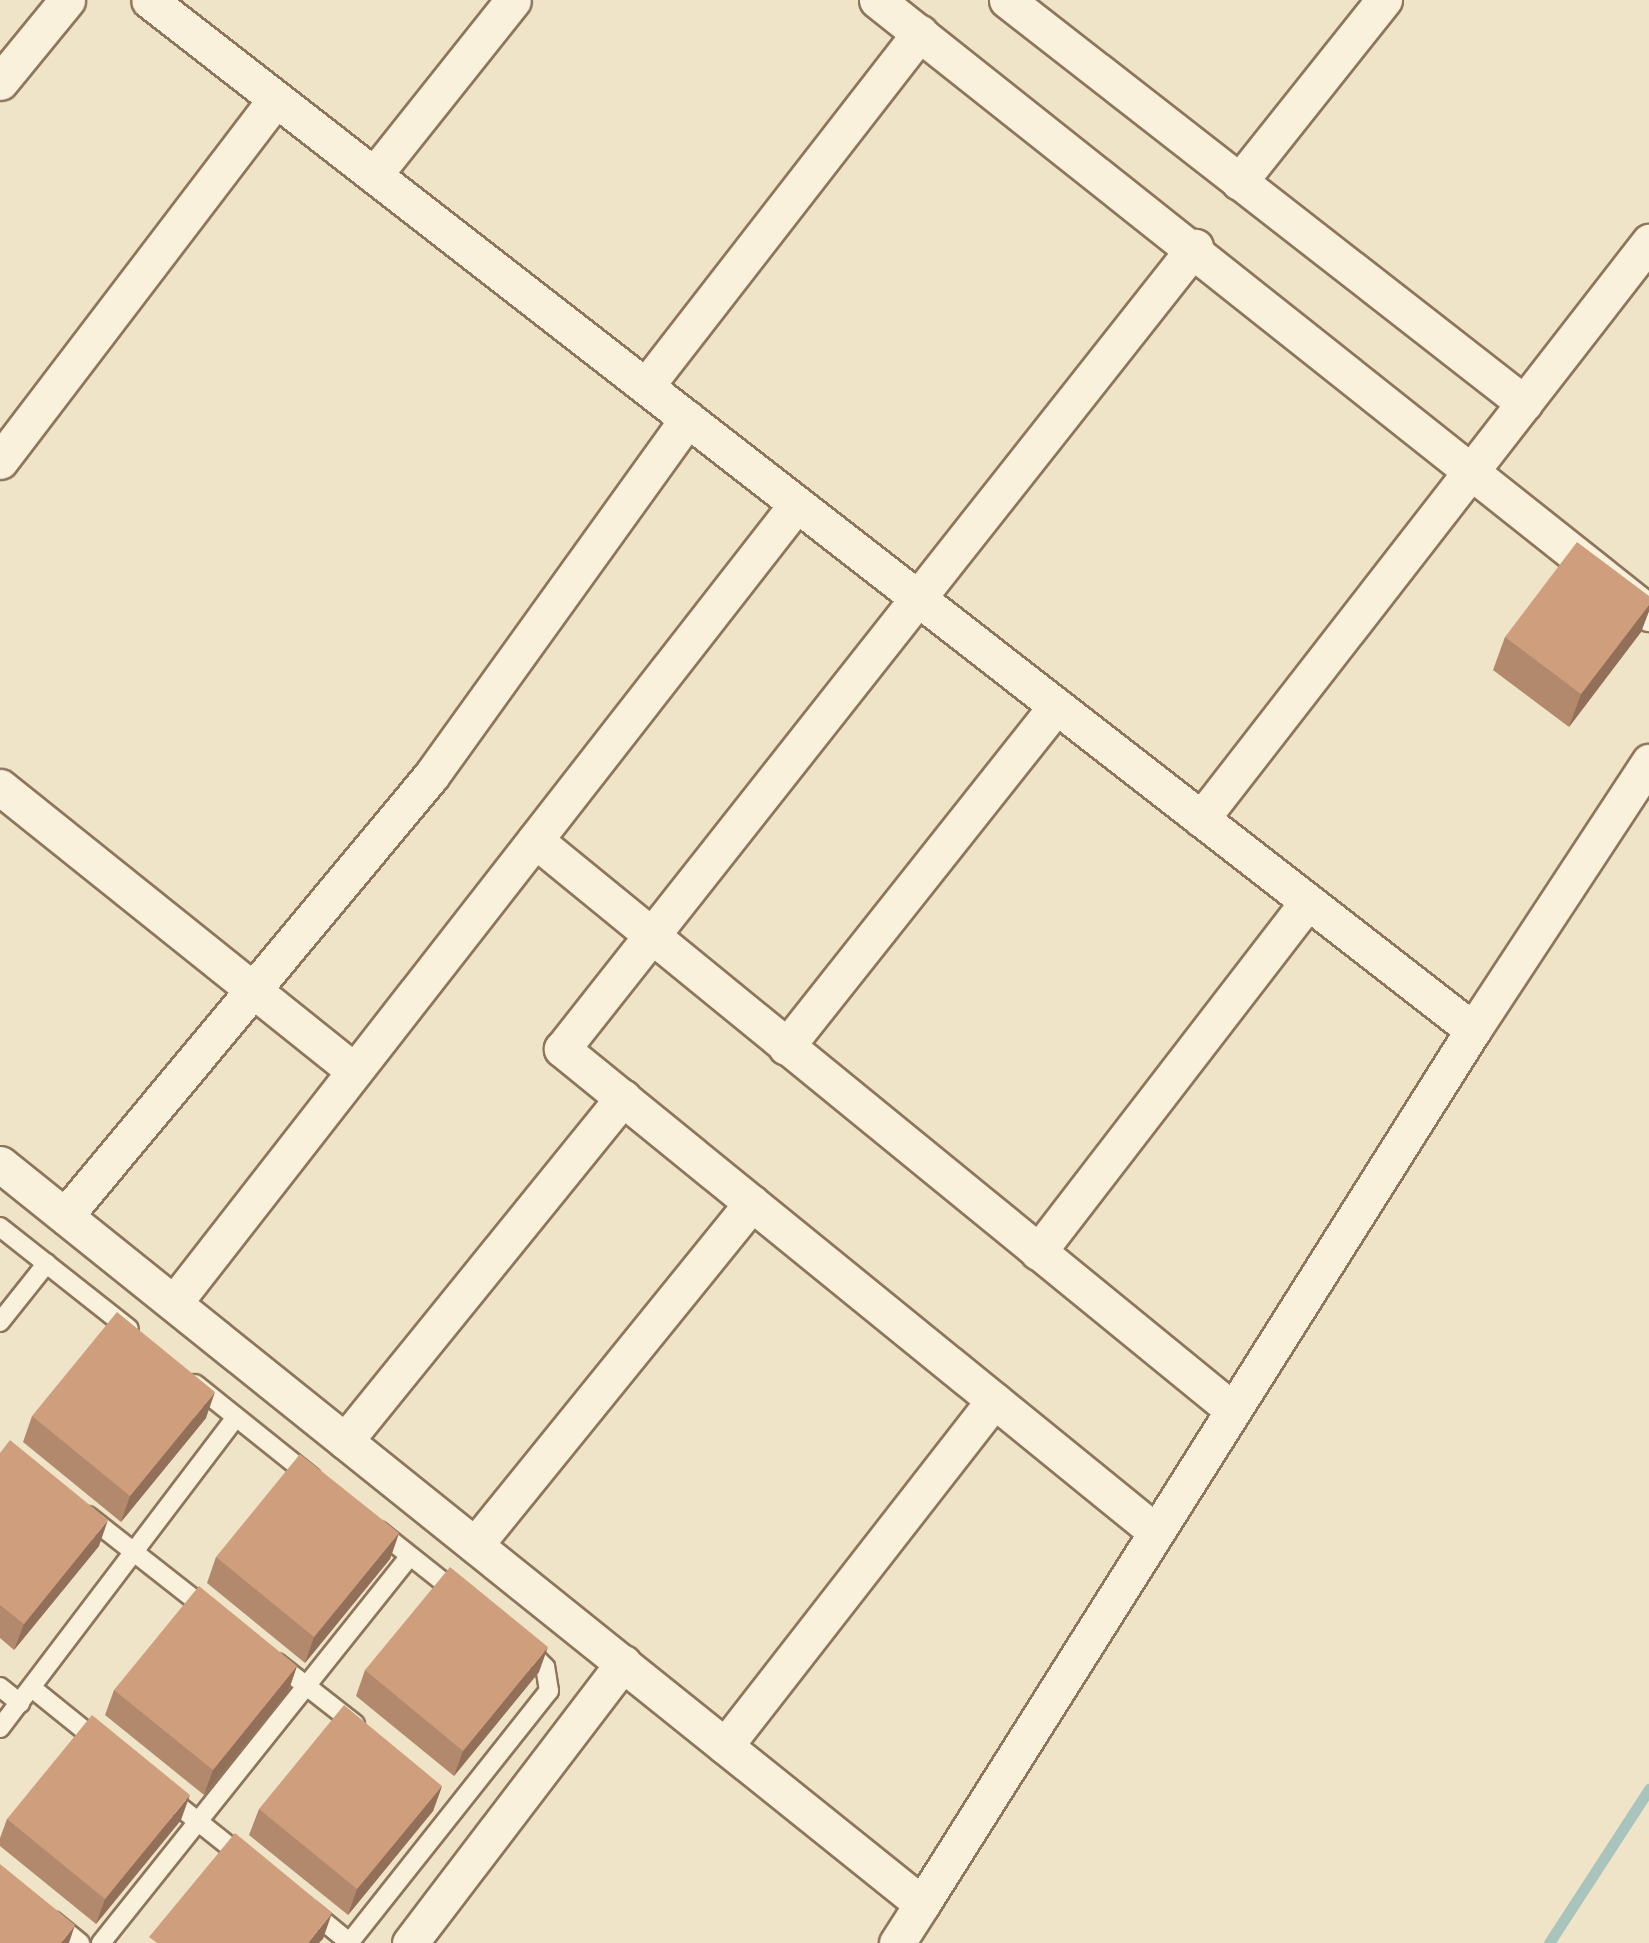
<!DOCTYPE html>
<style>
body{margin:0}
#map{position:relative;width:1649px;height:1943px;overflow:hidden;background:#f0e4c8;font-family:Literata,serif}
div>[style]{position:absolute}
.stream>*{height:11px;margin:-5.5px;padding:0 5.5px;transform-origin:5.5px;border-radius:5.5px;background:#a9c4bc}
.roads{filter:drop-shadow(2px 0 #8d765c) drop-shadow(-2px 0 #8d765c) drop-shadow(0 2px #8d765c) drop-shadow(0 -2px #8d765c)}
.service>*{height:18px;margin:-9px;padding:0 9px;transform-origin:9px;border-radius:9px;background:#faf1dc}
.minor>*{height:35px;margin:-17.5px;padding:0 17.5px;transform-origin:17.5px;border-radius:17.5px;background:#faf1dc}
.wall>*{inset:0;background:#b2896c}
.shaded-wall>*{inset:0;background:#916f58}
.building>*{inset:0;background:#cf9f7d}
span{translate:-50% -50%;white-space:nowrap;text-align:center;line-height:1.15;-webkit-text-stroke:8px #f7eed8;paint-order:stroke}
</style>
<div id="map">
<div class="stream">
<i style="left:1549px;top:1943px;width:184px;rotate:-57deg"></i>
</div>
<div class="roads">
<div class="service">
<i style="left:0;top:1227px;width:164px;rotate:38.3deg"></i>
<i style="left:0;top:1322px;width:75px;rotate:-51.5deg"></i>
<i style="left:195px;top:1384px;width:149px;rotate:38.7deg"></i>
<i style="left:88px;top:1516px;width:154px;rotate:38.1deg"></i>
<i style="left:379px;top:1531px;width:98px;rotate:38.4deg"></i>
<i style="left:277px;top:1663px;width:99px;rotate:38deg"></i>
<i style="left:0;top:1687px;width:26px;rotate:39deg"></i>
<i style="left:32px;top:1688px;width:86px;rotate:38.9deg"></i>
<i style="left:0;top:1728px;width:390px;rotate:-52.8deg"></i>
<i style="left:166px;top:1796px;width:100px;rotate:38.5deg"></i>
<i style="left:311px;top:1911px;width:49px;rotate:39.2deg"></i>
<i style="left:53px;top:1921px;width:35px;rotate:39deg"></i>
<i style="left:101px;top:1943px;width:495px;rotate:-51.4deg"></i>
<i style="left:349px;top:1943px;width:322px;rotate:-51.6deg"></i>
<i style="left:549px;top:1691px;width:24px;rotate:-99deg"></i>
<i style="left:545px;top:1667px;width:25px;rotate:-135deg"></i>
</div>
<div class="minor">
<i style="left:877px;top:0;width:986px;rotate:38.45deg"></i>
<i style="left:1007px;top:0;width:656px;rotate:37.94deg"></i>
<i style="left:0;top:82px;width:106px;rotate:-50.7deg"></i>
<i style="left:374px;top:175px;width:223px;rotate:-51.5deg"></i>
<i style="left:1239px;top:182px;width:233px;rotate:-51.5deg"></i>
<i style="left:646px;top:386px;width:447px;rotate:-52.2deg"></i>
<i style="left:0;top:461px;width:455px;rotate:-52.7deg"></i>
<i style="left:0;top:787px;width:454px;rotate:38.7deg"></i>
<i style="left:1201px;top:819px;width:731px;rotate:-52.17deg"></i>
<i style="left:535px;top:840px;width:901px;rotate:39.24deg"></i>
<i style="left:1473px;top:1030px;width:321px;rotate:-56.7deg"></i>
<i style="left:786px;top:1047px;width:435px;rotate:-51.6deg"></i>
<i style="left:0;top:1164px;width:1182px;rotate:38.75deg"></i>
<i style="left:922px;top:1904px;width:1033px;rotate:-57.77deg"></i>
<i style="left:1473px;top:1030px;width:1677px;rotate:-142.12deg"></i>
<i style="left:65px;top:1216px;width:572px;rotate:-50.25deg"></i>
<i style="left:431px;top:776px;width:440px;rotate:-54.3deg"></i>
<i style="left:1038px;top:1252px;width:442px;rotate:-52.4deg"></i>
<i style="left:174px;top:1303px;width:1013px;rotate:-52.06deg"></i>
<i style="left:345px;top:1441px;width:442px;rotate:-51deg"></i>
<i style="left:1156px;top:1532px;width:766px;rotate:-140.88deg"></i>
<i style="left:562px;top:1049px;width:1022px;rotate:-51.72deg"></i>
<i style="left:475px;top:1545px;width:440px;rotate:-51deg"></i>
<i style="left:725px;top:1746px;width:438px;rotate:-52.1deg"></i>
<i style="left:410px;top:1943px;width:352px;rotate:-52.7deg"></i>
<i style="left:897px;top:1943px;width:46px;rotate:-57.3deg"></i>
</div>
</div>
<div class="wall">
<i style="clip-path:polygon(1649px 596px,1649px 611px,1641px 632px,1569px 727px,1493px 670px,1505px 637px)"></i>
<i style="clip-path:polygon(32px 1416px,206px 1418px,121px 1522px,23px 1442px)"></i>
<i style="clip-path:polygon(0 1453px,99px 1546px,14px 1650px,0 1638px)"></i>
<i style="clip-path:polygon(399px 1533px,390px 1559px,305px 1663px,207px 1583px,216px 1557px)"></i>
<i style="clip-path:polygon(297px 1666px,288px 1692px,204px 1795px,105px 1715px,114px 1690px)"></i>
<i style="clip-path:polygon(365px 1670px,539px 1672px,454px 1776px,356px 1696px)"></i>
<i style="clip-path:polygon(442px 1786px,433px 1811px,348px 1915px,249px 1835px,259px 1809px)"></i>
<i style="clip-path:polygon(7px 1819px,181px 1820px,96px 1924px,0 1846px,0 1838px)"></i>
</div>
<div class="shaded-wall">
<i style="clip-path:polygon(1649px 605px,1649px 611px,1641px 632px,1569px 727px,1581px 694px)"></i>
<i style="clip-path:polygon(215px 1392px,206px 1418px,121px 1522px,130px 1496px)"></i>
<i style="clip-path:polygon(108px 1520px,99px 1546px,14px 1650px,24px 1624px)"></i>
<i style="clip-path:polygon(399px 1533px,390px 1559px,305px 1663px,314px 1637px)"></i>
<i style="clip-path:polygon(548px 1647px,539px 1672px,454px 1776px,463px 1751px)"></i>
<i style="clip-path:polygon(297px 1666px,288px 1692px,204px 1795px,213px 1770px)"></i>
<i style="clip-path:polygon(442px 1786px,433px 1811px,348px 1915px,357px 1889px)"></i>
<i style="clip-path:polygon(190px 1795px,181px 1820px,96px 1924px,105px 1899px)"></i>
<i style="clip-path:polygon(332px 1913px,323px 1939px,319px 1943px,308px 1943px)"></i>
<i style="clip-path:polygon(75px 1925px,69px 1943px,61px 1943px)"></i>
</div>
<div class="building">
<i style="clip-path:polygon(1577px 542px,1649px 596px,1649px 605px,1581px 694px,1505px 637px)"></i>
<i style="clip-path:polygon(117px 1312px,215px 1392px,130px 1496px,32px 1416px)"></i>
<i style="clip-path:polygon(10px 1440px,108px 1520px,24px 1624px,0 1605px,0 1453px)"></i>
<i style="clip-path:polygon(300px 1454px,399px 1533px,314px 1637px,216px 1557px)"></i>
<i style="clip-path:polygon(450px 1567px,548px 1647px,463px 1751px,365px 1670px)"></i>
<i style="clip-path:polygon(199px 1586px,297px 1666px,213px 1770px,114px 1690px)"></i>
<i style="clip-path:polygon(344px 1705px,442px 1786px,357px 1889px,259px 1809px)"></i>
<i style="clip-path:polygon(92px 1715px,190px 1795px,105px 1899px,7px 1819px)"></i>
<i style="clip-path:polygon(235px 1833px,332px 1913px,308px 1943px,157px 1943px,149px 1937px)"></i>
<i style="clip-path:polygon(0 1864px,75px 1925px,61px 1943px,0 1943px)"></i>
</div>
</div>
